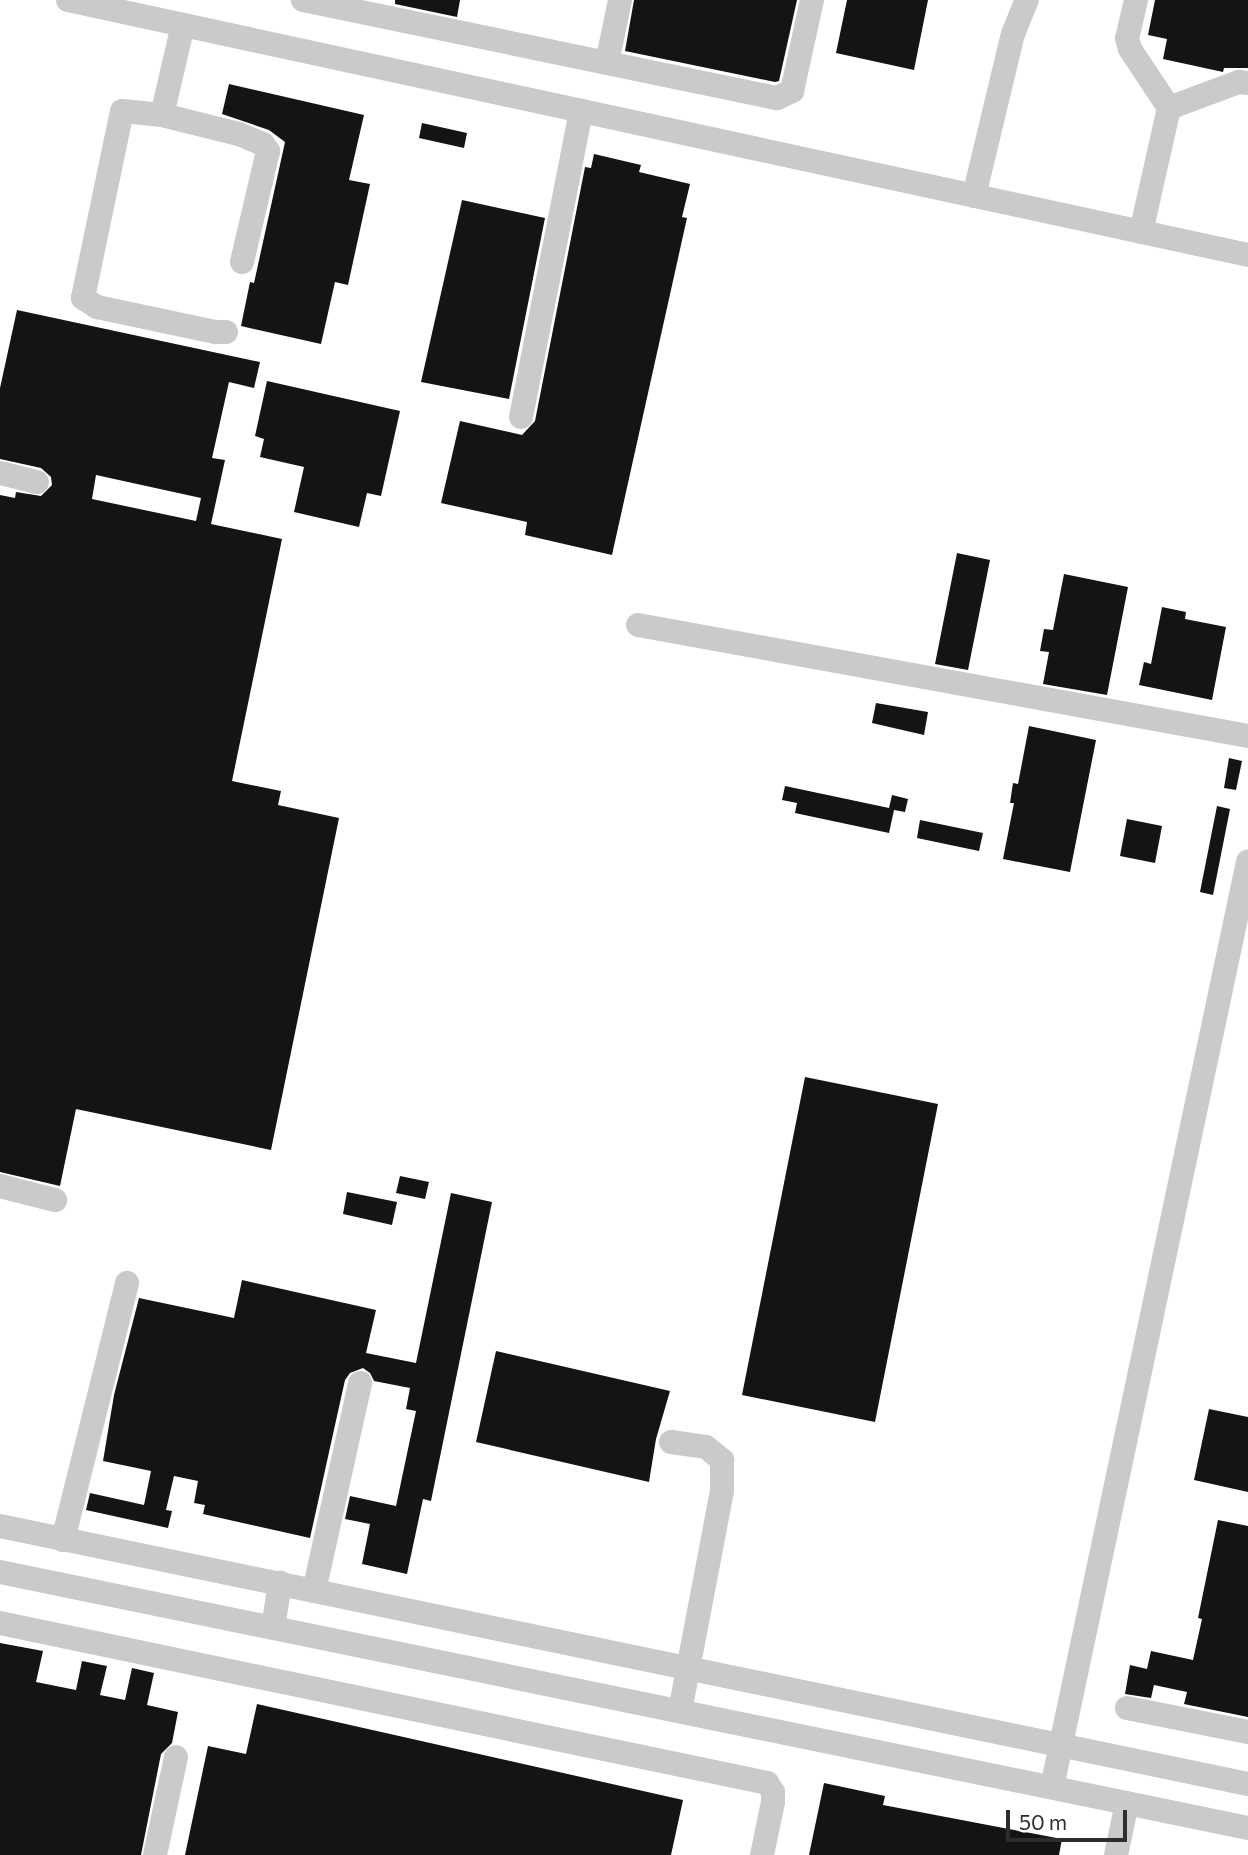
<!DOCTYPE html>
<style>
body{margin:0}
#map{position:relative;width:1248px;height:1855px;overflow:hidden;background:#fff;font-family:Commissioner,sans-serif}
div>[style]{position:absolute}
.building>*{inset:0;background:#141414}
.minor>*{height:24px;margin:-12px;padding:0 12px;transform-origin:12px;border-radius:12px;background:#cacaca}
span{translate:-50% -50%;white-space:nowrap;text-align:center;line-height:1.15;-webkit-text-stroke:7px #fff;paint-order:stroke}
.scale{position:absolute;left:1006px;top:1810px;width:121px;height:32px;box-sizing:border-box;border:4px solid #2d2d2d;border-top:0;padding-left:9px;font-size:21px;line-height:24px;white-space:nowrap;color:#2d2d2d;-webkit-text-stroke:5px #fff;paint-order:stroke}
</style>
<div id="map">
<div class="building">
<i style="clip-path:polygon(395px 0,460px 0,457px 17px,395px 4px)"></i>
<i style="clip-path:polygon(634px 0,797px 0,779px 81px,775px 82px,625px 51px)"></i>
<i style="clip-path:polygon(847px 0,928px 0,914px 70px,836px 53px)"></i>
<i style="clip-path:polygon(1155px 0,1248px 0,1248px 68px,1224px 68px,1223px 72px,1163px 59px,1167px 39px,1148px 35px)"></i>
<i style="clip-path:polygon(229px 84px,364px 115px,349px 180px,370px 184px,348px 285px,335px 282px,321px 344px,241px 326px,250px 282px,254px 283px,285px 142px,269px 130px,222px 114px)"></i>
<i style="clip-path:polygon(422px 123px,467px 133px,464px 148px,419px 138px)"></i>
<i style="clip-path:polygon(594px 154px,641px 165px,639px 172px,690px 184px,682px 217px,687px 218px,612px 555px,525px 535px,527px 522px,441px 503px,460px 421px,522px 435px,535px 421px,585px 167px,591px 168px)"></i>
<i style="clip-path:polygon(462px 200px,545px 218px,509px 399px,421px 382px)"></i>
<i style="clip-path:polygon(evenodd,17px 310px,260px 362px,254px 388px,229px 382px,212px 458px,225px 460px,211px 524px,282px 539px,232px 781px,281px 791px,278px 805px,339px 818px,271px 1150px,76px 1109px,60px 1186px,0 1172px,0 495px,15px 498px,16px 492px,41px 496px,52px 485px,51px 477px,41px 468px,0 459px,0 388px,17px 310px,96px 475px,201px 498px,196px 521px,92px 499px,96px 475px)"></i>
<i style="clip-path:polygon(267px 381px,400px 411px,381px 496px,367px 493px,359px 527px,294px 512px,304px 467px,260px 457px,264px 439px,255px 436px)"></i>
<i style="clip-path:polygon(957px 553px,990px 560px,968px 670px,935px 664px)"></i>
<i style="clip-path:polygon(1064px 574px,1128px 587px,1107px 695px,1043px 684px,1049px 652px,1040px 651px,1044px 629px,1053px 630px)"></i>
<i style="clip-path:polygon(1162px 607px,1186px 612px,1185px 619px,1226px 627px,1212px 700px,1139px 685px,1144px 662px,1151px 664px)"></i>
<i style="clip-path:polygon(876px 703px,928px 712px,924px 735px,872px 723px)"></i>
<i style="clip-path:polygon(1029px 726px,1096px 740px,1070px 872px,1003px 859px,1014px 803px,1010px 803px,1013px 783px,1018px 784px)"></i>
<i style="clip-path:polygon(1229px 758px,1242px 761px,1236px 790px,1224px 788px)"></i>
<i style="clip-path:polygon(785px 786px,889px 808px,892px 795px,908px 799px,905px 812px,894px 810px,889px 833px,795px 813px,797px 803px,782px 800px)"></i>
<i style="clip-path:polygon(1217px 806px,1230px 809px,1213px 895px,1200px 892px)"></i>
<i style="clip-path:polygon(1127px 819px,1162px 826px,1155px 863px,1120px 856px)"></i>
<i style="clip-path:polygon(920px 820px,983px 833px,979px 851px,917px 838px)"></i>
<i style="clip-path:polygon(805px 1077px,938px 1104px,875px 1422px,742px 1395px)"></i>
<i style="clip-path:polygon(400px 1176px,429px 1182px,425px 1199px,396px 1193px)"></i>
<i style="clip-path:polygon(347px 1192px,397px 1202px,392px 1225px,343px 1214px)"></i>
<i style="clip-path:polygon(451px 1193px,492px 1202px,431px 1501px,423px 1499px,407px 1574px,362px 1564px,370px 1524px,345px 1519px,350px 1496px,396px 1506px,416px 1411px,406px 1409px,410px 1388px,374px 1381px,370px 1373px,363px 1368px,350px 1373px,345px 1380px,310px 1538px,203px 1514px,205px 1505px,194px 1503px,198px 1481px,174px 1476px,166px 1510px,172px 1511px,168px 1528px,86px 1510px,90px 1493px,144px 1505px,151px 1471px,103px 1461px,114px 1395px,139px 1298px,234px 1318px,242px 1280px,376px 1310px,366px 1353px,416px 1363px)"></i>
<i style="clip-path:polygon(496px 1351px,670px 1391px,656px 1439px,649px 1482px,476px 1442px)"></i>
<i style="clip-path:polygon(1209px 1409px,1248px 1417px,1248px 1492px,1194px 1480px)"></i>
<i style="clip-path:polygon(1218px 1520px,1248px 1526px,1248px 1717px,1184px 1704px,1187px 1692px,1154px 1685px,1151px 1698px,1125px 1694px,1130px 1665px,1147px 1669px,1151px 1651px,1193px 1660px,1202px 1619px,1198px 1618px)"></i>
<i style="clip-path:polygon(0 1643px,43px 1651px,36px 1682px,76px 1690px,82px 1661px,107px 1666px,100px 1695px,125px 1700px,132px 1668px,154px 1673px,147px 1705px,178px 1712px,172px 1743px,161px 1754px,141px 1855px,0 1855px)"></i>
<i style="clip-path:polygon(257px 1704px,683px 1800px,671px 1855px,185px 1855px,208px 1746px,246px 1754px)"></i>
<i style="clip-path:polygon(824px 1783px,885px 1796px,883px 1805px,1062px 1839px,1059px 1855px,809px 1855px)"></i>
</div>
<div class="minor">
<i style="left:68px;top:0;width:1207px;rotate:12.19deg"></i>
<i style="left:303px;top:0;width:484px;rotate:11.7deg"></i>
<i style="left:777px;top:98px;width:17px;rotate:-25deg"></i>
<i style="left:792px;top:91px;width:93px;rotate:-77.6deg"></i>
<i style="left:1136px;top:0;width:39px;rotate:103deg"></i>
<i style="left:1127px;top:38px;width:11px;rotate:75deg"></i>
<i style="left:1130px;top:49px;width:71px;rotate:56.5deg"></i>
<i style="left:1169px;top:108px;width:127px;rotate:102.7deg"></i>
<i style="left:183px;top:25px;width:92px;rotate:103.1deg"></i>
<i style="left:162px;top:115px;width:40px;rotate:-174.3deg"></i>
<i style="left:122px;top:111px;width:191px;rotate:101.8deg"></i>
<i style="left:83px;top:298px;width:17px;rotate:33deg"></i>
<i style="left:97px;top:307px;width:122px;rotate:11.9deg"></i>
<i style="left:216px;top:332px;width:10px"></i>
<i style="left:607px;top:63px;width:64px;rotate:-78.3deg"></i>
<i style="left:1169px;top:108px;width:75px;rotate:-20.4deg"></i>
<i style="left:1239px;top:82px;width:9px;rotate:6deg"></i>
<i style="left:162px;top:115px;width:79px;rotate:13.9deg"></i>
<i style="left:239px;top:134px;width:26px;rotate:23deg"></i>
<i style="left:263px;top:144px;width:9px;rotate:54deg"></i>
<i style="left:268px;top:151px;width:114px;rotate:103.2deg"></i>
<i style="left:974px;top:196px;width:167px;rotate:-76.5deg"></i>
<i style="left:1013px;top:34px;width:37px;rotate:-68deg"></i>
<i style="left:521px;top:417px;width:312px;rotate:-78.9deg"></i>
<i style="left:0;top:473px;width:38px;rotate:14deg"></i>
<i style="left:638px;top:625px;width:620px;rotate:10.31deg"></i>
<i style="left:0;top:1186px;width:57px;rotate:14.3deg"></i>
<i style="left:671px;top:1442px;width:35px;rotate:8deg"></i>
<i style="left:706px;top:1447px;width:21px;rotate:39deg"></i>
<i style="left:722px;top:1460px;width:31px;rotate:90deg"></i>
<i style="left:722px;top:1491px;width:224px;rotate:100.8deg"></i>
<i style="left:0;top:1526px;width:1274px;rotate:11.68deg"></i>
<i style="left:63px;top:1540px;width:265px;rotate:-76deg"></i>
<i style="left:0;top:1572px;width:1274px;rotate:11.59deg"></i>
<i style="left:314px;top:1591px;width:213px;rotate:-77.5deg"></i>
<i style="left:0;top:1623px;width:784px;rotate:11.78deg"></i>
<i style="left:767px;top:1783px;width:11px;rotate:56deg"></i>
<i style="left:773px;top:1792px;width:10px;rotate:90deg"></i>
<i style="left:773px;top:1802px;width:54px;rotate:101.7deg"></i>
<i style="left:273px;top:1628px;width:46px;rotate:-81.2deg"></i>
<i style="left:1127px;top:1708px;width:123px;rotate:11.2deg"></i>
<i style="left:1052px;top:1787px;width:946px;rotate:-78.04deg"></i>
<i style="left:155px;top:1855px;width:100px;rotate:-77.9deg"></i>
<i style="left:1116px;top:1855px;width:53px;rotate:-78.1deg"></i>
</div>
<div class="scale">50 m</div>
</div>
